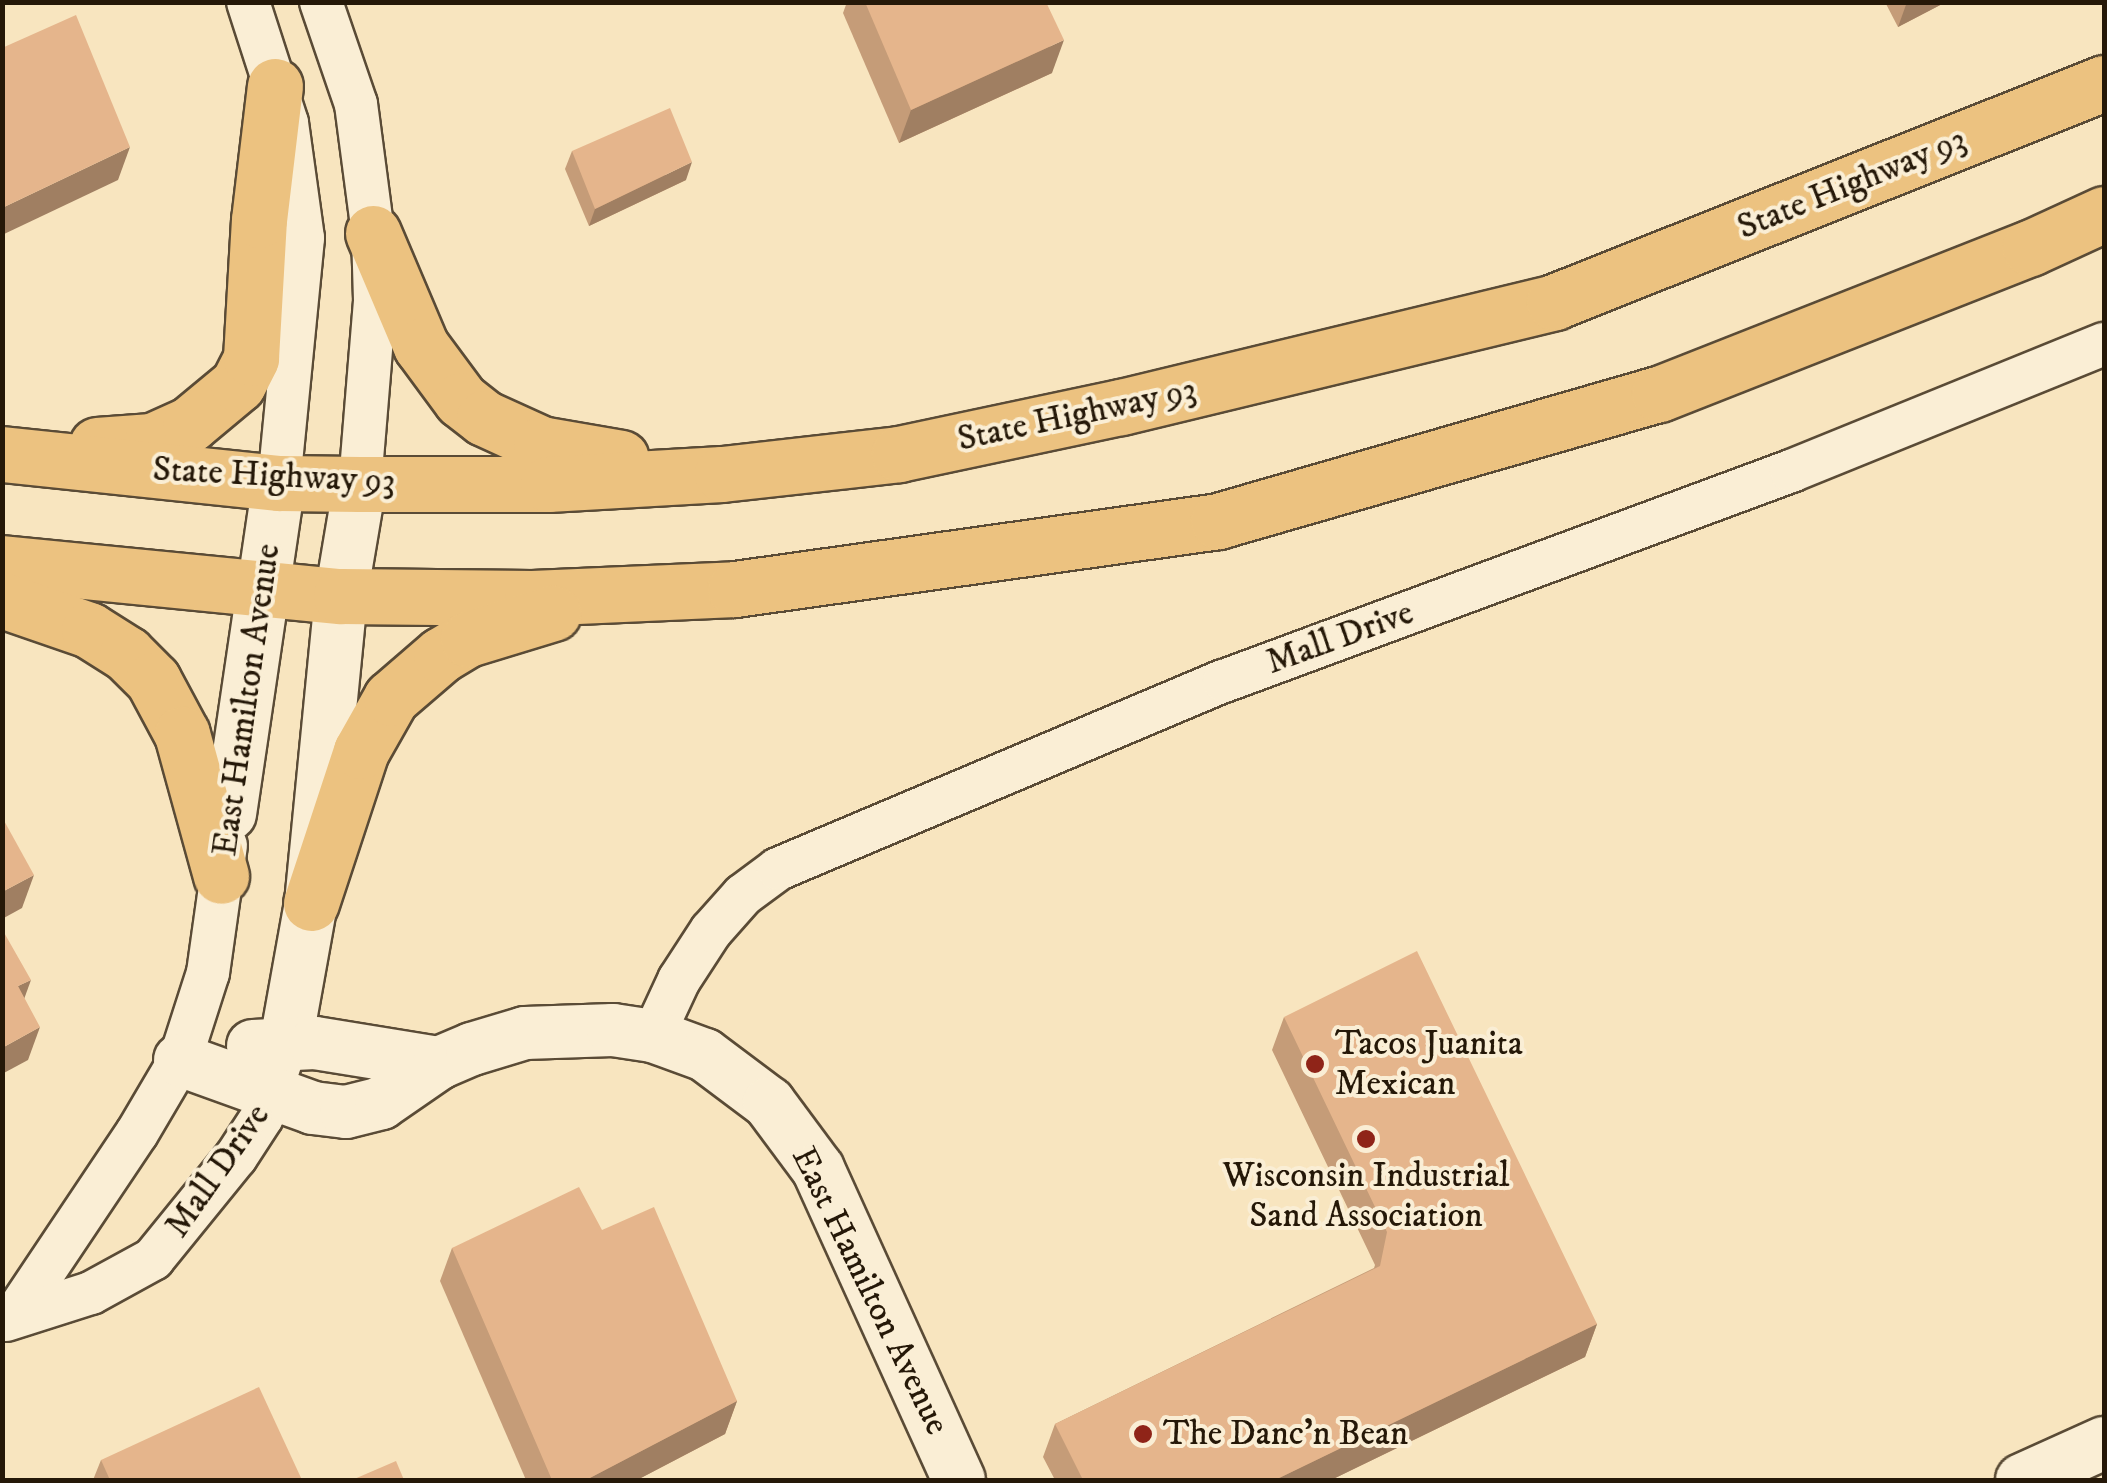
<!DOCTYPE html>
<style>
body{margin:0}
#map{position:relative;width:2107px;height:1483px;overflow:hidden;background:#f8e5bf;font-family:"IM FELL DW Pica",serif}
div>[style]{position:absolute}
.roads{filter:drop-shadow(2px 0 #5a4b36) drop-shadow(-2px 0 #5a4b36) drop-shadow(0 2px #5a4b36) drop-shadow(0 -2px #5a4b36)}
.minor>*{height:42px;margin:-21px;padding:0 21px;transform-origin:21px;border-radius:21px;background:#faeed5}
.tertiary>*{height:52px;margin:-26px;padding:0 26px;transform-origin:26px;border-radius:26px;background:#faeed5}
.primary>*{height:55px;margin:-27.5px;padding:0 27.5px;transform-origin:27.5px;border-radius:27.5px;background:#ecc280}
.wall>*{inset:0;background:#c59c78}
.shaded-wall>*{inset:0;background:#a07f62}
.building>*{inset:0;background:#e5b58c}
.dots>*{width:28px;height:28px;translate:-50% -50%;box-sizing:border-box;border:5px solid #faeed5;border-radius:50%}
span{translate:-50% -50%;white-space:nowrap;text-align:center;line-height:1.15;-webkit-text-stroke:8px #faeed5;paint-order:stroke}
.street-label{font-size:35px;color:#251808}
.poi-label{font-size:35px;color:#251808}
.left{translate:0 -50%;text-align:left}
.frame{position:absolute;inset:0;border:5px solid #251808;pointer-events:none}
</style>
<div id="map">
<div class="roads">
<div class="minor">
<i style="left:248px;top:2px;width:127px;rotate:72.1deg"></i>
<i style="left:287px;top:123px;width:116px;rotate:82.1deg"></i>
<i style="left:303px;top:238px;width:246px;rotate:95.6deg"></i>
<i style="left:321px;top:2px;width:108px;rotate:71.1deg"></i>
<i style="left:356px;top:104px;width:130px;rotate:82.5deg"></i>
<i style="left:373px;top:233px;width:68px;rotate:88.3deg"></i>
<i style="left:375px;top:301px;width:184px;rotate:94.7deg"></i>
<i style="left:653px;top:1036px;width:62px;rotate:-65.1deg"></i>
<i style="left:679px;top:980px;width:59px;rotate:-56.9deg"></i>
<i style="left:711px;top:931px;width:48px;rotate:-48.4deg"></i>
<i style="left:743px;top:895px;width:44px;rotate:-36.6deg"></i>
<i style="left:778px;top:869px;width:484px;rotate:-22.9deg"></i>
<i style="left:1224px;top:681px;width:605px;rotate:-20.32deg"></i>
<i style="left:1791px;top:471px;width:338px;rotate:-22.1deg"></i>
<i style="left:15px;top:1315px;width:219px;rotate:-56.2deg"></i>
<i style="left:137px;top:1133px;width:85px;rotate:-59.5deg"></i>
<i style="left:180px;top:1060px;width:91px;rotate:-72.2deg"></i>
<i style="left:208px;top:973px;width:129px;rotate:-82deg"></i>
<i style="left:6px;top:1320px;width:89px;rotate:-17.6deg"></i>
<i style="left:91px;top:1293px;width:71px;rotate:-28.7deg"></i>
<i style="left:153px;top:1259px;width:132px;rotate:-50.9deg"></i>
<i style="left:236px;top:1157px;width:48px;rotate:-57deg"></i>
<i style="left:262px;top:1117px;width:59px;rotate:-71.3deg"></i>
</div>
<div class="tertiary">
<i style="left:230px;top:814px;width:335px;rotate:-81.6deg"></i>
<i style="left:286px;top:1042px;width:141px;rotate:-79.8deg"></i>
<i style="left:311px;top:903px;width:308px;rotate:-84.4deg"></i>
<i style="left:341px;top:596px;width:114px;rotate:-80.4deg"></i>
<i style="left:253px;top:1046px;width:62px;rotate:-2.8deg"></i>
<i style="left:315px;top:1043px;width:126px;rotate:9.2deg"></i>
<i style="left:180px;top:1060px;width:141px;rotate:19.8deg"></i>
<i style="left:313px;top:1108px;width:33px;rotate:7deg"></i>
<i style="left:346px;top:1112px;width:36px;rotate:-14deg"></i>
<i style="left:381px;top:1103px;width:70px;rotate:-34.6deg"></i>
<i style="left:439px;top:1063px;width:36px;rotate:-23deg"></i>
<i style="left:472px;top:1049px;width:55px;rotate:-16.8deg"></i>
<i style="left:525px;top:1033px;width:88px;rotate:-2deg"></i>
<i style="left:613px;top:1030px;width:40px;rotate:8.5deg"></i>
<i style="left:653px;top:1036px;width:55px;rotate:20.1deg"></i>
<i style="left:705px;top:1055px;width:80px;rotate:36.9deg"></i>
<i style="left:769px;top:1103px;width:82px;rotate:53.4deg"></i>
<i style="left:818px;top:1169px;width:341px;rotate:65.6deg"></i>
<i style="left:2022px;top:1480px;width:90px;rotate:-24.3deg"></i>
</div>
<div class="primary">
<i style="left:373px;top:233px;width:123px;rotate:67deg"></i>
<i style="left:421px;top:346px;width:67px;rotate:53.5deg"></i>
<i style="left:461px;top:400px;width:29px;rotate:38deg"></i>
<i style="left:484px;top:418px;width:63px;rotate:24.5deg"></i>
<i style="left:541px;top:444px;width:81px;rotate:9.9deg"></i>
<i style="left:97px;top:445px;width:55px;rotate:-4.2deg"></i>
<i style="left:152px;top:441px;width:42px;rotate:-24.1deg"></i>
<i style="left:190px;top:424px;width:62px;rotate:-39.8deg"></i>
<i style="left:238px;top:384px;width:29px;rotate:-63deg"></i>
<i style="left:251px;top:358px;width:138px;rotate:-86.7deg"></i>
<i style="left:259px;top:220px;width:135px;rotate:-83.2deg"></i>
<i style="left:2px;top:454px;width:279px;rotate:6deg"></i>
<i style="left:279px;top:483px;width:81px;rotate:0.7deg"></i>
<i style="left:360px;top:484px;width:188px"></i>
<i style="left:548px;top:484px;width:174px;rotate:-3.3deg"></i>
<i style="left:722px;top:474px;width:178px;rotate:-6.4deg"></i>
<i style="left:899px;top:454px;width:227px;rotate:-12deg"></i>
<i style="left:1121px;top:407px;width:446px;rotate:-13.6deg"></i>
<i style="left:1554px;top:302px;width:592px;rotate:-21.71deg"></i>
<i style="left:2px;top:563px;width:341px;rotate:5.6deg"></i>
<i style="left:341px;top:596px;width:191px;rotate:0.6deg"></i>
<i style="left:532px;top:598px;width:203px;rotate:-2.5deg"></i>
<i style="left:735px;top:589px;width:488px;rotate:-8deg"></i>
<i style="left:1218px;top:521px;width:459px;rotate:-16.1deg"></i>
<i style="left:1659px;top:394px;width:399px;rotate:-21.5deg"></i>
<i style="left:2030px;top:248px;width:81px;rotate:-24.7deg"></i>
<i style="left:2px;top:600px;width:92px;rotate:19deg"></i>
<i style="left:89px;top:630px;width:45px;rotate:32.3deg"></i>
<i style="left:127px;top:654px;width:37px;rotate:45deg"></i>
<i style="left:153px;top:680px;width:61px;rotate:61.8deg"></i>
<i style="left:182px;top:734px;width:147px;rotate:74.6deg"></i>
<i style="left:311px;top:903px;width:160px;rotate:-71.8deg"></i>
<i style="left:361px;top:751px;width:61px;rotate:-60.5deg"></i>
<i style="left:391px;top:698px;width:66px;rotate:-40.7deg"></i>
<i style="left:441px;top:655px;width:31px;rotate:-31deg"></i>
<i style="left:468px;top:639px;width:89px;rotate:-17deg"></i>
</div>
</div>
<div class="wall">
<i style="clip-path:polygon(847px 2px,1046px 2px,1052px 73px,899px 143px,843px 13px)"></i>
<i style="clip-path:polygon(1885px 2px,1946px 2px,1898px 27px)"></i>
<i style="clip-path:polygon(572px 151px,686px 180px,589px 226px,565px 169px)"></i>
<i style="clip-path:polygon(1284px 1017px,1597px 1324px,1585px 1357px,1331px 1480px,1055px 1480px,1043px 1457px,1055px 1424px,1374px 1268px,1375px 1265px,1272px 1050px)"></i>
<i style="clip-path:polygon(602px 1230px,737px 1401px,725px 1434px,637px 1480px,526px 1480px,440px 1281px,452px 1248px)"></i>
<i style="clip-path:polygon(101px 1460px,302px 1480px,93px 1480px)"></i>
</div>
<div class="shaded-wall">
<i style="clip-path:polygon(1907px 2px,1946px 2px,1898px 27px)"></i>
<i style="clip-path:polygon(1064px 40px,1052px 73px,899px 143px,911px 110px)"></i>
<i style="clip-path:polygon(130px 147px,118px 180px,2px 235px,2px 208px)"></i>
<i style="clip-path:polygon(692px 162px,686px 180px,589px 226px,595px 209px)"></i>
<i style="clip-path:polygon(34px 875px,22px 908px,2px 919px,2px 892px)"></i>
<i style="clip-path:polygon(31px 980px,19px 1013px,18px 986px)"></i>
<i style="clip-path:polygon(40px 1027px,28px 1060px,2px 1074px,2px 1048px)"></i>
<i style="clip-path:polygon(1597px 1324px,1585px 1357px,1331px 1480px,1275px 1480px)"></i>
<i style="clip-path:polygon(737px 1401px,725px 1434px,637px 1480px,586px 1480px)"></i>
</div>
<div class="building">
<i style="clip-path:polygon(865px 2px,1046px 2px,1064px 40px,911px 110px)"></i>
<i style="clip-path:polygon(76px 15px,130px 147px,2px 208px,2px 48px)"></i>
<i style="clip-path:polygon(670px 108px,692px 162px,595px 209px,572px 151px)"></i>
<i style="clip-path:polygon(2px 817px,34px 875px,2px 892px)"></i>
<i style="clip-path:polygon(2px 929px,31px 980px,18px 986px,40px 1027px,2px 1048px)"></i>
<i style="clip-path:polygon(1417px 951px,1597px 1324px,1275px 1480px,1083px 1480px,1055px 1424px,1380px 1266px,1387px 1232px,1284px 1017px)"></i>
<i style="clip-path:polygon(579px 1187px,602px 1230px,654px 1207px,737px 1401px,586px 1480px,552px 1480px,452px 1248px)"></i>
<i style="clip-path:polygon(259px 1387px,302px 1480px,110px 1480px,101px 1460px)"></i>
<i style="clip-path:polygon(396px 1461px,404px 1480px,352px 1480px)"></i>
</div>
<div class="dots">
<i style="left:1315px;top:1064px;background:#8f2418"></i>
<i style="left:1366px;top:1139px;background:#8f2418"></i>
<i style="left:1143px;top:1434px;background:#8f2418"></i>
</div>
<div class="street-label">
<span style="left:1852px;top:184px;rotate:-22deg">State Highway 93</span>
<span style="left:1077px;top:415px;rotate:-12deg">State Highway 93</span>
<span style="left:274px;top:476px;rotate:3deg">State Highway 93</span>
<span style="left:1340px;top:638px;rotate:-20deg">Mall Drive</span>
<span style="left:247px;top:700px;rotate:-82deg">East Hamilton Avenue</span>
<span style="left:218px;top:1171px;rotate:-55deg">Mall Drive</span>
<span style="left:870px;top:1291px;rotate:64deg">East Hamilton Avenue</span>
</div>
<div class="poi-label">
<span class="left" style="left:1335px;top:1064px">Tacos Juanita<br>Mexican</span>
<span style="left:1366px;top:1196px">Wisconsin Industrial<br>Sand Association</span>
<span class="left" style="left:1163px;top:1434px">The Danc'n Bean</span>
</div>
<div class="frame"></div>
</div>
